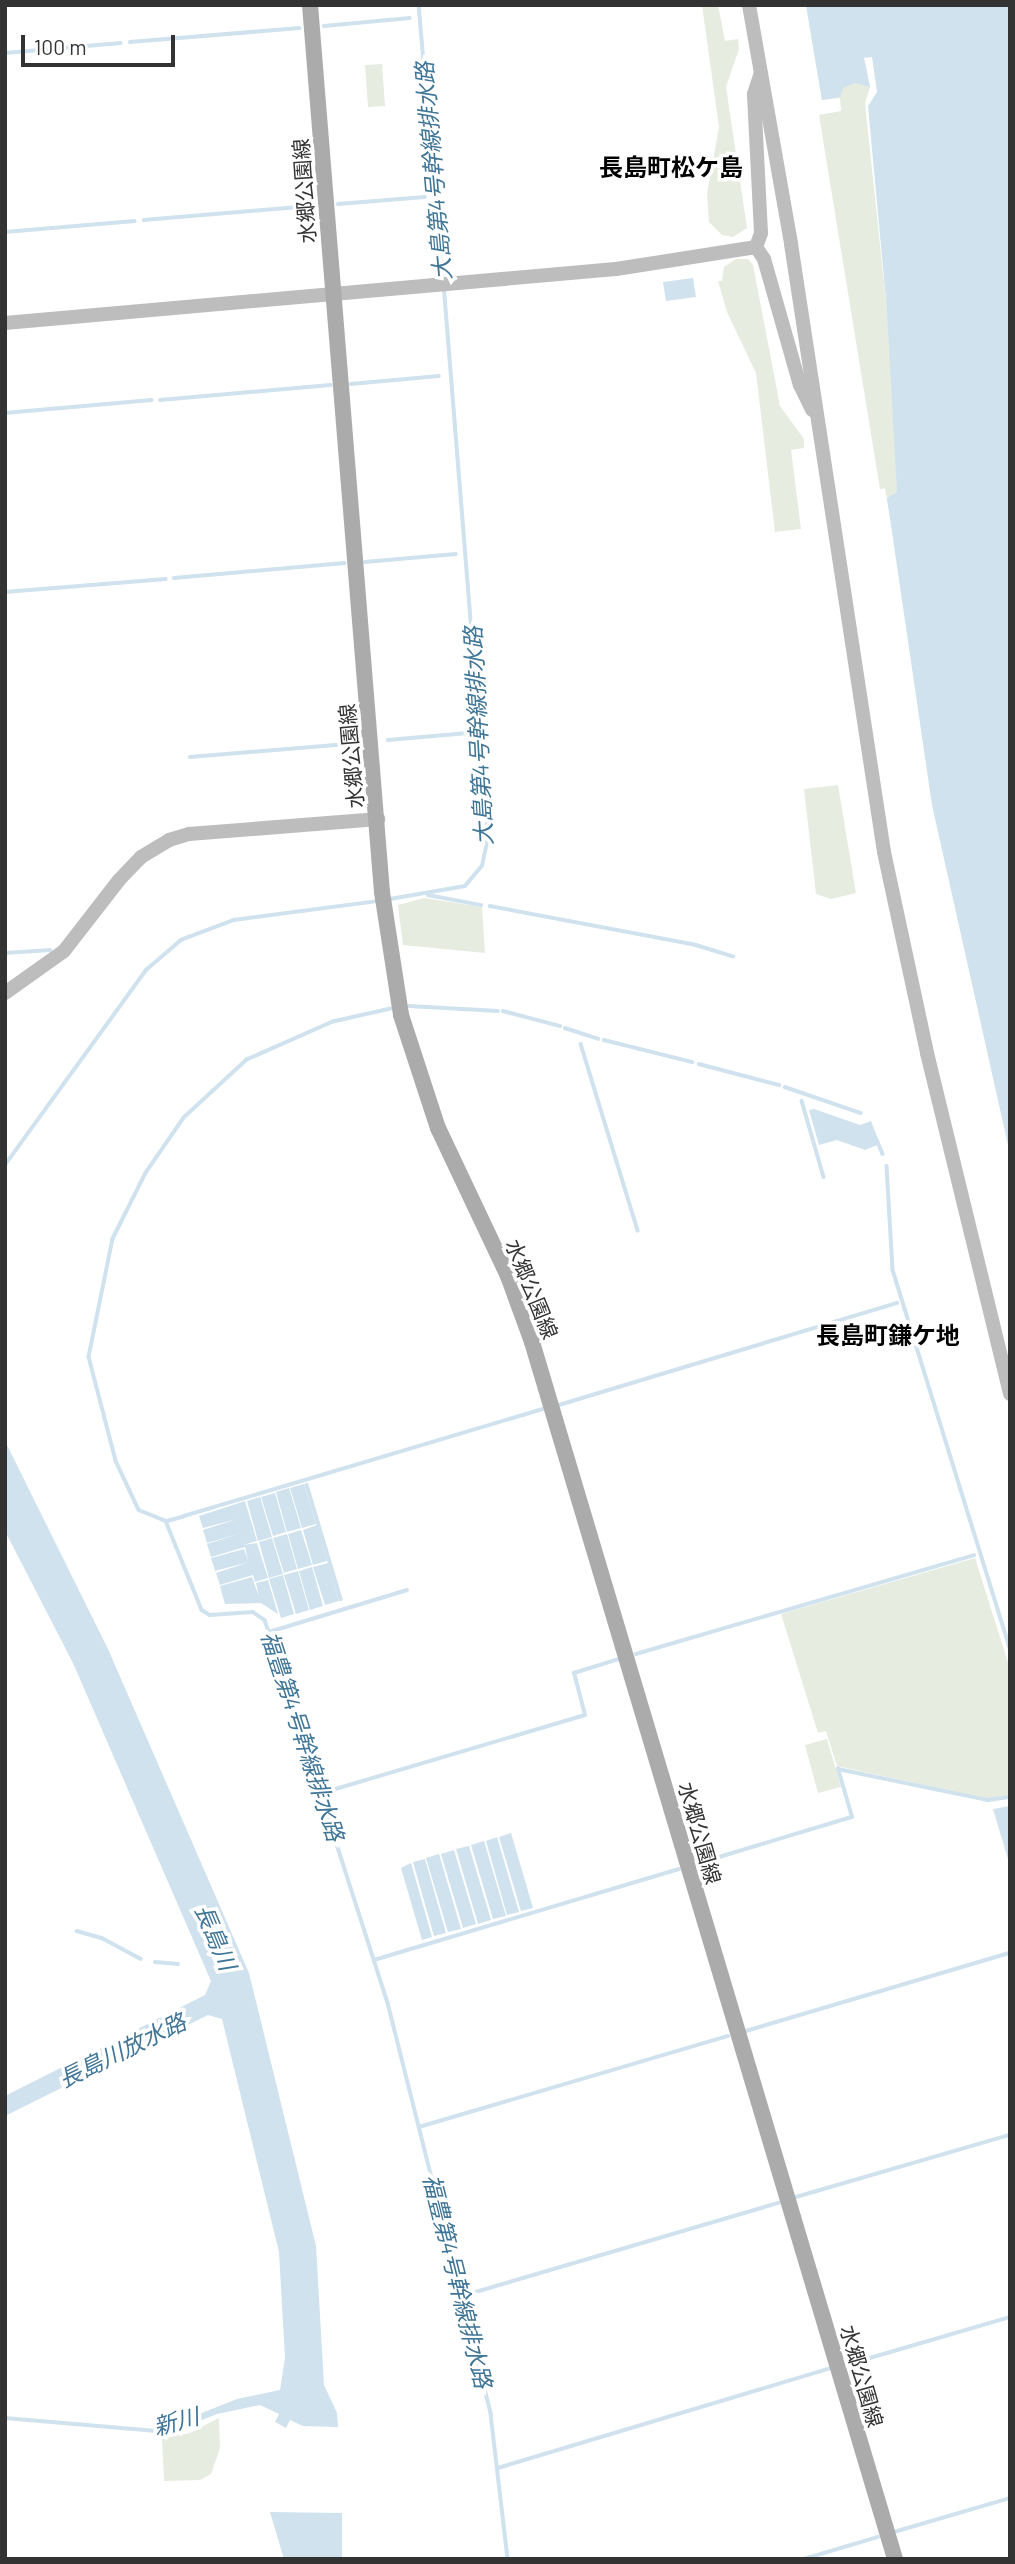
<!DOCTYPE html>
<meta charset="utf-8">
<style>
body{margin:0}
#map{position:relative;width:1015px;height:2564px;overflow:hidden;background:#fff;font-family:Barlow,"Noto Sans JP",sans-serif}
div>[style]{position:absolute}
.green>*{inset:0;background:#e6ecdf}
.water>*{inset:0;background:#cfe2ee}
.stream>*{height:3.5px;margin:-1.75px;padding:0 1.75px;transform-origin:1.75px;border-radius:1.75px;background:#cfe2ee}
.secondary>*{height:14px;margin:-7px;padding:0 7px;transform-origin:7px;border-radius:7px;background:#bdbdbd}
.primary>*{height:16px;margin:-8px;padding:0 8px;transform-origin:8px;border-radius:8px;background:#ababab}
span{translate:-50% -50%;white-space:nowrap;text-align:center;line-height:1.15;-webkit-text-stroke:7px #fff;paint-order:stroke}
.street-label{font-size:21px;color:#333}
.water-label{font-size:23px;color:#3f7597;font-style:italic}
.quarter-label{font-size:24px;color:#000;font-weight:700}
.frame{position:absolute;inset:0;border:7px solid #333;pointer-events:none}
.scale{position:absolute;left:21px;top:35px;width:154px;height:32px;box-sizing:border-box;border:4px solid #333;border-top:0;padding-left:9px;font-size:21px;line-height:24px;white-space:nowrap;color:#333;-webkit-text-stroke:5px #fff;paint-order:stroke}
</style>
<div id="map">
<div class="green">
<i style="clip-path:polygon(702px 5px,718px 5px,725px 41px,738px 39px,739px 49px,726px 87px,747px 228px,733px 237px,722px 235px,709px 222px,707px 194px,719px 127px)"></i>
<i style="clip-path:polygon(806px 5px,865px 63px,870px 87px,865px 103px,887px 311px,919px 490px,891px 523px,885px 488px,880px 489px,819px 115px,841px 111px,840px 98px,822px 100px)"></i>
<i style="clip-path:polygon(382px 64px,385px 106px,368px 107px,365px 65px)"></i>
<i style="clip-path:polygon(736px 259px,748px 259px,753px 265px,780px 406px,804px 439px,804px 448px,791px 450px,801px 529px,775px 532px,756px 373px,727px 312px,718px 281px,722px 281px,724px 267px)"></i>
<i style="clip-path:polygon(838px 785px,856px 893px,831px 899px,816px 894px,804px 789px)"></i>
<i style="clip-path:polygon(424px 898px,482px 907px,485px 953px,403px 945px,398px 905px)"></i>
<i style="clip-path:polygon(975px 1558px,1010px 1669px,1010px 1795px,988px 1799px,837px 1766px,826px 1731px,818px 1733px,781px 1614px)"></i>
<i style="clip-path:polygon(827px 1739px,841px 1787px,818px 1793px,805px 1745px)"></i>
<i style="clip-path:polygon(219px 2418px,220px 2448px,211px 2474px,200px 2480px,164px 2481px,162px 2438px,190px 2433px)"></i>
</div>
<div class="water">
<i style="clip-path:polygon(806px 5px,1010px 5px,1010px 1154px,932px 805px,887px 498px,897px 492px,887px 311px,868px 106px,877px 92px,872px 57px,864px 58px,870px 87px,855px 83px,843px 88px,840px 97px,822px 100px)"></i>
<i style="clip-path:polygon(693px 278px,696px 297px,666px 301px,663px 282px)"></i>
<i style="clip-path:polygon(814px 1109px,860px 1125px,871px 1121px,880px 1144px,865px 1150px,837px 1140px,819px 1145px,809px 1110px)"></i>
<i style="clip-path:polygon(5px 1441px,108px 1649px,249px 1973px,316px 2246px,324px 2385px,337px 2413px,338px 2427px,303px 2426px,290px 2420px,286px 2428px,275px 2422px,279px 2414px,260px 2405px,217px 2414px,173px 2432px,169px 2426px,237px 2399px,280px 2390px,285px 2358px,279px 2252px,222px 2019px,208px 2015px,5px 2116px,5px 2096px,205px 1995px,211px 1981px,73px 1663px,5px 1531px)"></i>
<i style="clip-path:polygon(304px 1484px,316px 1524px,302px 1528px,290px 1488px)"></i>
<i style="clip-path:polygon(289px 1488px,301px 1528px,287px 1532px,276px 1492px)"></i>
<i style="clip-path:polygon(275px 1493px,286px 1532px,273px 1536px,261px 1497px)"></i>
<i style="clip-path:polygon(260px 1497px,272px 1537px,258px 1541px,247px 1501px)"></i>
<i style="clip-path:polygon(245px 1501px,257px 1541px,243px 1545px,257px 1543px,268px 1578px,255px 1582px,253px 1575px,220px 1585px,216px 1573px,249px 1562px,215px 1571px,211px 1558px,244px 1549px,248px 1560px,245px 1547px,211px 1557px,207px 1544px,241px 1533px,207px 1543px,203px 1530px,237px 1519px,203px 1528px,199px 1516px)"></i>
<i style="clip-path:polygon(317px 1525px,327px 1561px,313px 1565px,303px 1530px)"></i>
<i style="clip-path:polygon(301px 1530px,312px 1565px,298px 1569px,288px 1534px)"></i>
<i style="clip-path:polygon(287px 1534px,297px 1569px,284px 1573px,273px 1538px)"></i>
<i style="clip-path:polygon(272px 1538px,283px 1574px,269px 1578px,259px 1542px)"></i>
<i style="clip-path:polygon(328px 1563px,339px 1601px,325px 1605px,313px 1567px)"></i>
<i style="clip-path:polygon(312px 1567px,323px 1606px,310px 1610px,299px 1571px)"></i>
<i style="clip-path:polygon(298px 1571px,309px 1610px,296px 1614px,284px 1575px)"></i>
<i style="clip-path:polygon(283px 1575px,294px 1614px,281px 1618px,269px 1579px)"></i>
<i style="clip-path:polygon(252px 1577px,259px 1597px,256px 1583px,268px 1580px,278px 1614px,261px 1603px,225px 1604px,220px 1586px)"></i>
<i style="clip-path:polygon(1010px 1806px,1010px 1858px,1008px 1859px,993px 1809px)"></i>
<i style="clip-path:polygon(511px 1833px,533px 1908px,521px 1911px,499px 1837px)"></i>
<i style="clip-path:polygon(497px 1837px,519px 1912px,507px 1915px,486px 1841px)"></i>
<i style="clip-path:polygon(484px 1841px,506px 1916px,493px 1919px,471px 1845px)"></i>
<i style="clip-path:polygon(469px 1846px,491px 1920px,478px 1924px,456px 1849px)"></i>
<i style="clip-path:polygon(454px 1850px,476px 1924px,463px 1928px,441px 1854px)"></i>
<i style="clip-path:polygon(439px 1854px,461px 1929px,448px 1932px,426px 1858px)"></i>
<i style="clip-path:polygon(425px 1859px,446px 1933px,434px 1936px,413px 1862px)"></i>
<i style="clip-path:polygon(411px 1863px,432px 1937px,422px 1940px,401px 1868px)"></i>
<i style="clip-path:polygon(270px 2512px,342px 2513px,342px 2559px,284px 2559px)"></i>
</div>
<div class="stream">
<i style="left:419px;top:5px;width:278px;rotate:85deg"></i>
<i style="left:324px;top:26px;width:86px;rotate:-5.3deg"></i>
<i style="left:130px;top:42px;width:170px;rotate:-4.7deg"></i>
<i style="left:5px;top:53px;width:116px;rotate:-4.9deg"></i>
<i style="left:338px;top:204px;width:87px;rotate:-4.6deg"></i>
<i style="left:144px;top:220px;width:169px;rotate:-4.8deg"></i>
<i style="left:5px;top:232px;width:130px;rotate:-4.8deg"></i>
<i style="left:351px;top:384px;width:88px;rotate:-5.2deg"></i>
<i style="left:160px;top:400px;width:171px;rotate:-5deg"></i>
<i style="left:5px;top:413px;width:147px;rotate:-5.1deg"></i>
<i style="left:365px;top:562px;width:91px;rotate:-5deg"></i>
<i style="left:174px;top:578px;width:171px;rotate:-5deg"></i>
<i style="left:5px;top:592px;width:161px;rotate:-4.6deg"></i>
<i style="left:388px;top:740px;width:80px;rotate:-5deg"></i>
<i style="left:190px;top:757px;width:170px;rotate:-4.7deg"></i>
<i style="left:428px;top:895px;width:54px;rotate:10.7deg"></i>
<i style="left:390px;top:899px;width:76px;rotate:-9.8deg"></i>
<i style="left:465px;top:886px;width:26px;rotate:-50deg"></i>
<i style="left:482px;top:866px;width:29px;rotate:-78deg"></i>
<i style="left:488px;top:838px;width:550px;rotate:-94.59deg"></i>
<i style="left:490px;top:906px;width:210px;rotate:10.7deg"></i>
<i style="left:696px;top:945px;width:39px;rotate:17deg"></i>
<i style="left:5px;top:953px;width:45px;rotate:-3.8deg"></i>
<i style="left:409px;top:1006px;width:89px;rotate:3.2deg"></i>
<i style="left:391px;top:1009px;width:59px;rotate:167.4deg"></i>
<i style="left:333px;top:1022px;width:94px;rotate:156.2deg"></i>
<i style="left:247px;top:1060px;width:86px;rotate:137.4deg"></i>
<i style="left:184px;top:1118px;width:67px;rotate:124.6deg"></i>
<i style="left:146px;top:1173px;width:74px;rotate:116.6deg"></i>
<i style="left:113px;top:1239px;width:120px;rotate:101.5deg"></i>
<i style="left:89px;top:1357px;width:107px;rotate:75.4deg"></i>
<i style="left:116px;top:1461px;width:54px;rotate:64.9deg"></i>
<i style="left:139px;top:1510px;width:29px;rotate:22deg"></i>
<i style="left:166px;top:1521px;width:96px;rotate:68deg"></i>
<i style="left:202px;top:1610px;width:9px;rotate:32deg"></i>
<i style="left:210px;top:1615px;width:43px;rotate:-4deg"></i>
<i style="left:253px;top:1612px;width:14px;rotate:34deg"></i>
<i style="left:265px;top:1620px;width:402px;rotate:72.2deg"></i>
<i style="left:388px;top:2003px;width:424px;rotate:75.9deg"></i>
<i style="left:491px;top:2414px;width:146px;rotate:83.3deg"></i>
<i style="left:503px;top:1011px;width:59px;rotate:14.7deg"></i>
<i style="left:565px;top:1028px;width:35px;rotate:18deg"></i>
<i style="left:604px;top:1040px;width:91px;rotate:14deg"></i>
<i style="left:581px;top:1044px;width:195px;rotate:73deg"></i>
<i style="left:699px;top:1064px;width:83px;rotate:14.7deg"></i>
<i style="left:785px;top:1087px;width:80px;rotate:18.9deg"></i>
<i style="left:802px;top:1101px;width:79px;rotate:73.9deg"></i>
<i style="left:877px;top:1140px;width:15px;rotate:67deg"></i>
<i style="left:5px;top:1165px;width:241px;rotate:-54.1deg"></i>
<i style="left:146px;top:970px;width:46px;rotate:-40.6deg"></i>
<i style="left:181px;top:940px;width:57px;rotate:-20.7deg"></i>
<i style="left:234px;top:920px;width:146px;rotate:-7.5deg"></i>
<i style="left:887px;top:1166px;width:104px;rotate:86.7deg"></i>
<i style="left:893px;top:1270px;width:395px;rotate:72.8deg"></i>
<i style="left:559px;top:1405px;width:353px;rotate:-16.8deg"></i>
<i style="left:307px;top:1485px;width:119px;rotate:73.4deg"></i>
<i style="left:184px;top:1516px;width:375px;rotate:-16.6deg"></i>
<i style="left:167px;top:1521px;width:16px;rotate:-15deg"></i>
<i style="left:269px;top:1632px;width:144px;rotate:-16.9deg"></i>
<i style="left:636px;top:1654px;width:352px;rotate:-16.3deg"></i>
<i style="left:322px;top:1793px;width:274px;rotate:-16.5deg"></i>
<i style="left:585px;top:1715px;width:43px;rotate:-104.7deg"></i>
<i style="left:574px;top:1673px;width:47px;rotate:-17.3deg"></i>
<i style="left:696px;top:1864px;width:163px;rotate:-16.8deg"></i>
<i style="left:852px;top:1817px;width:50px;rotate:-106.3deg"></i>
<i style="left:838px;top:1769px;width:153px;rotate:11.7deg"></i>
<i style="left:988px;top:1800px;width:22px;rotate:-8deg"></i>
<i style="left:77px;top:1931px;width:26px;rotate:16deg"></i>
<i style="left:102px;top:1938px;width:44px;rotate:28.3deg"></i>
<i style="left:374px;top:1960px;width:318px;rotate:-16.6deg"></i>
<i style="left:155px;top:1962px;width:23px;rotate:5deg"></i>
<i style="left:746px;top:2031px;width:275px;rotate:-16.5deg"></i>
<i style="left:419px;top:2127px;width:322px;rotate:-16.4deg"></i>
<i style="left:796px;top:2197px;width:223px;rotate:-16.2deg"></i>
<i style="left:462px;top:2296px;width:330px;rotate:-16.4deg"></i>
<i style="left:846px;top:2365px;width:171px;rotate:-16.3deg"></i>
<i style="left:5px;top:2418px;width:152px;rotate:4.9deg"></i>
<i style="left:156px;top:2431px;width:18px;rotate:-9deg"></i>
<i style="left:498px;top:2468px;width:345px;rotate:-16.7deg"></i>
<i style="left:894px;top:2532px;width:121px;rotate:-16.3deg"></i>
<i style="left:804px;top:2559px;width:77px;rotate:-16.6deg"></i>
</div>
<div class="secondary">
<i style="left:749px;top:5px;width:243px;rotate:80deg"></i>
<i style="left:791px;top:244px;width:615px;rotate:81.3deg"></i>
<i style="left:884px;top:852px;width:206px;rotate:77.9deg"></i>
<i style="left:927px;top:1053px;width:351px;rotate:76.3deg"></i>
<i style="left:756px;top:247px;width:14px;rotate:56deg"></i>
<i style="left:764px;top:259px;width:131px;rotate:74.1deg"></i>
<i style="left:800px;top:385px;width:28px;rotate:64deg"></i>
<i style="left:756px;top:247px;width:15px;rotate:-70deg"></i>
<i style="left:761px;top:233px;width:139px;rotate:-92.9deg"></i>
<i style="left:754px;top:94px;width:22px;rotate:-72deg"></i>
<i style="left:5px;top:323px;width:613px;rotate:-5.05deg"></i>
<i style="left:616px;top:269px;width:142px;rotate:-8.9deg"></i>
<i style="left:5px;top:993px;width:72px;rotate:-35.4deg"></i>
<i style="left:64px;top:951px;width:90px;rotate:-52.2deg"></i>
<i style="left:119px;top:880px;width:32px;rotate:-46deg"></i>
<i style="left:141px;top:857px;width:33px;rotate:-31deg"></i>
<i style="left:169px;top:840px;width:21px;rotate:-17deg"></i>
<i style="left:189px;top:834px;width:190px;rotate:-4.5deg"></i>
</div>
<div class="primary">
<i style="left:310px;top:5px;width:890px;rotate:85.36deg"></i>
<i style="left:382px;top:892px;width:124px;rotate:81.2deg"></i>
<i style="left:401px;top:1015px;width:119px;rotate:71.9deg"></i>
<i style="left:438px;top:1128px;width:164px;rotate:64.7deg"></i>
<i style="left:508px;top:1276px;width:70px;rotate:70deg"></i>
<i style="left:532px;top:1342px;width:1270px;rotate:73.39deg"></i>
</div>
<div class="street-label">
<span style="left:304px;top:191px;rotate:-94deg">水郷公園線</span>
<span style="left:351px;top:756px;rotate:-95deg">水郷公園線</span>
<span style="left:532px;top:1289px;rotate:68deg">水郷公園線</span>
<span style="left:700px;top:1833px;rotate:74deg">水郷公園線</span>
<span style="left:862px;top:2376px;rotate:74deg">水郷公園線</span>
</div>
<div class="water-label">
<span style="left:433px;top:171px;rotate:-95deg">大島第4号幹線排水路</span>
<span style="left:478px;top:736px;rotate:-93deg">大島第4号幹線排水路</span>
<span style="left:303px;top:1736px;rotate:72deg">福豊第4号幹線排水路</span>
<span style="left:216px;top:1937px;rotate:67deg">長島川</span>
<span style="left:122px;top:2050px;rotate:-26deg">長島川放水路</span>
<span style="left:458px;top:2281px;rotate:76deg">福豊第4号幹線排水路</span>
<span style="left:176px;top:2421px;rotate:-15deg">新川</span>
</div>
<div class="quarter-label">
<span style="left:671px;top:167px">長島町松ケ島</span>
<span style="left:888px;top:1335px">長島町鎌ケ地</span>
</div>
<div class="frame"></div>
<div class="scale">100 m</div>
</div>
